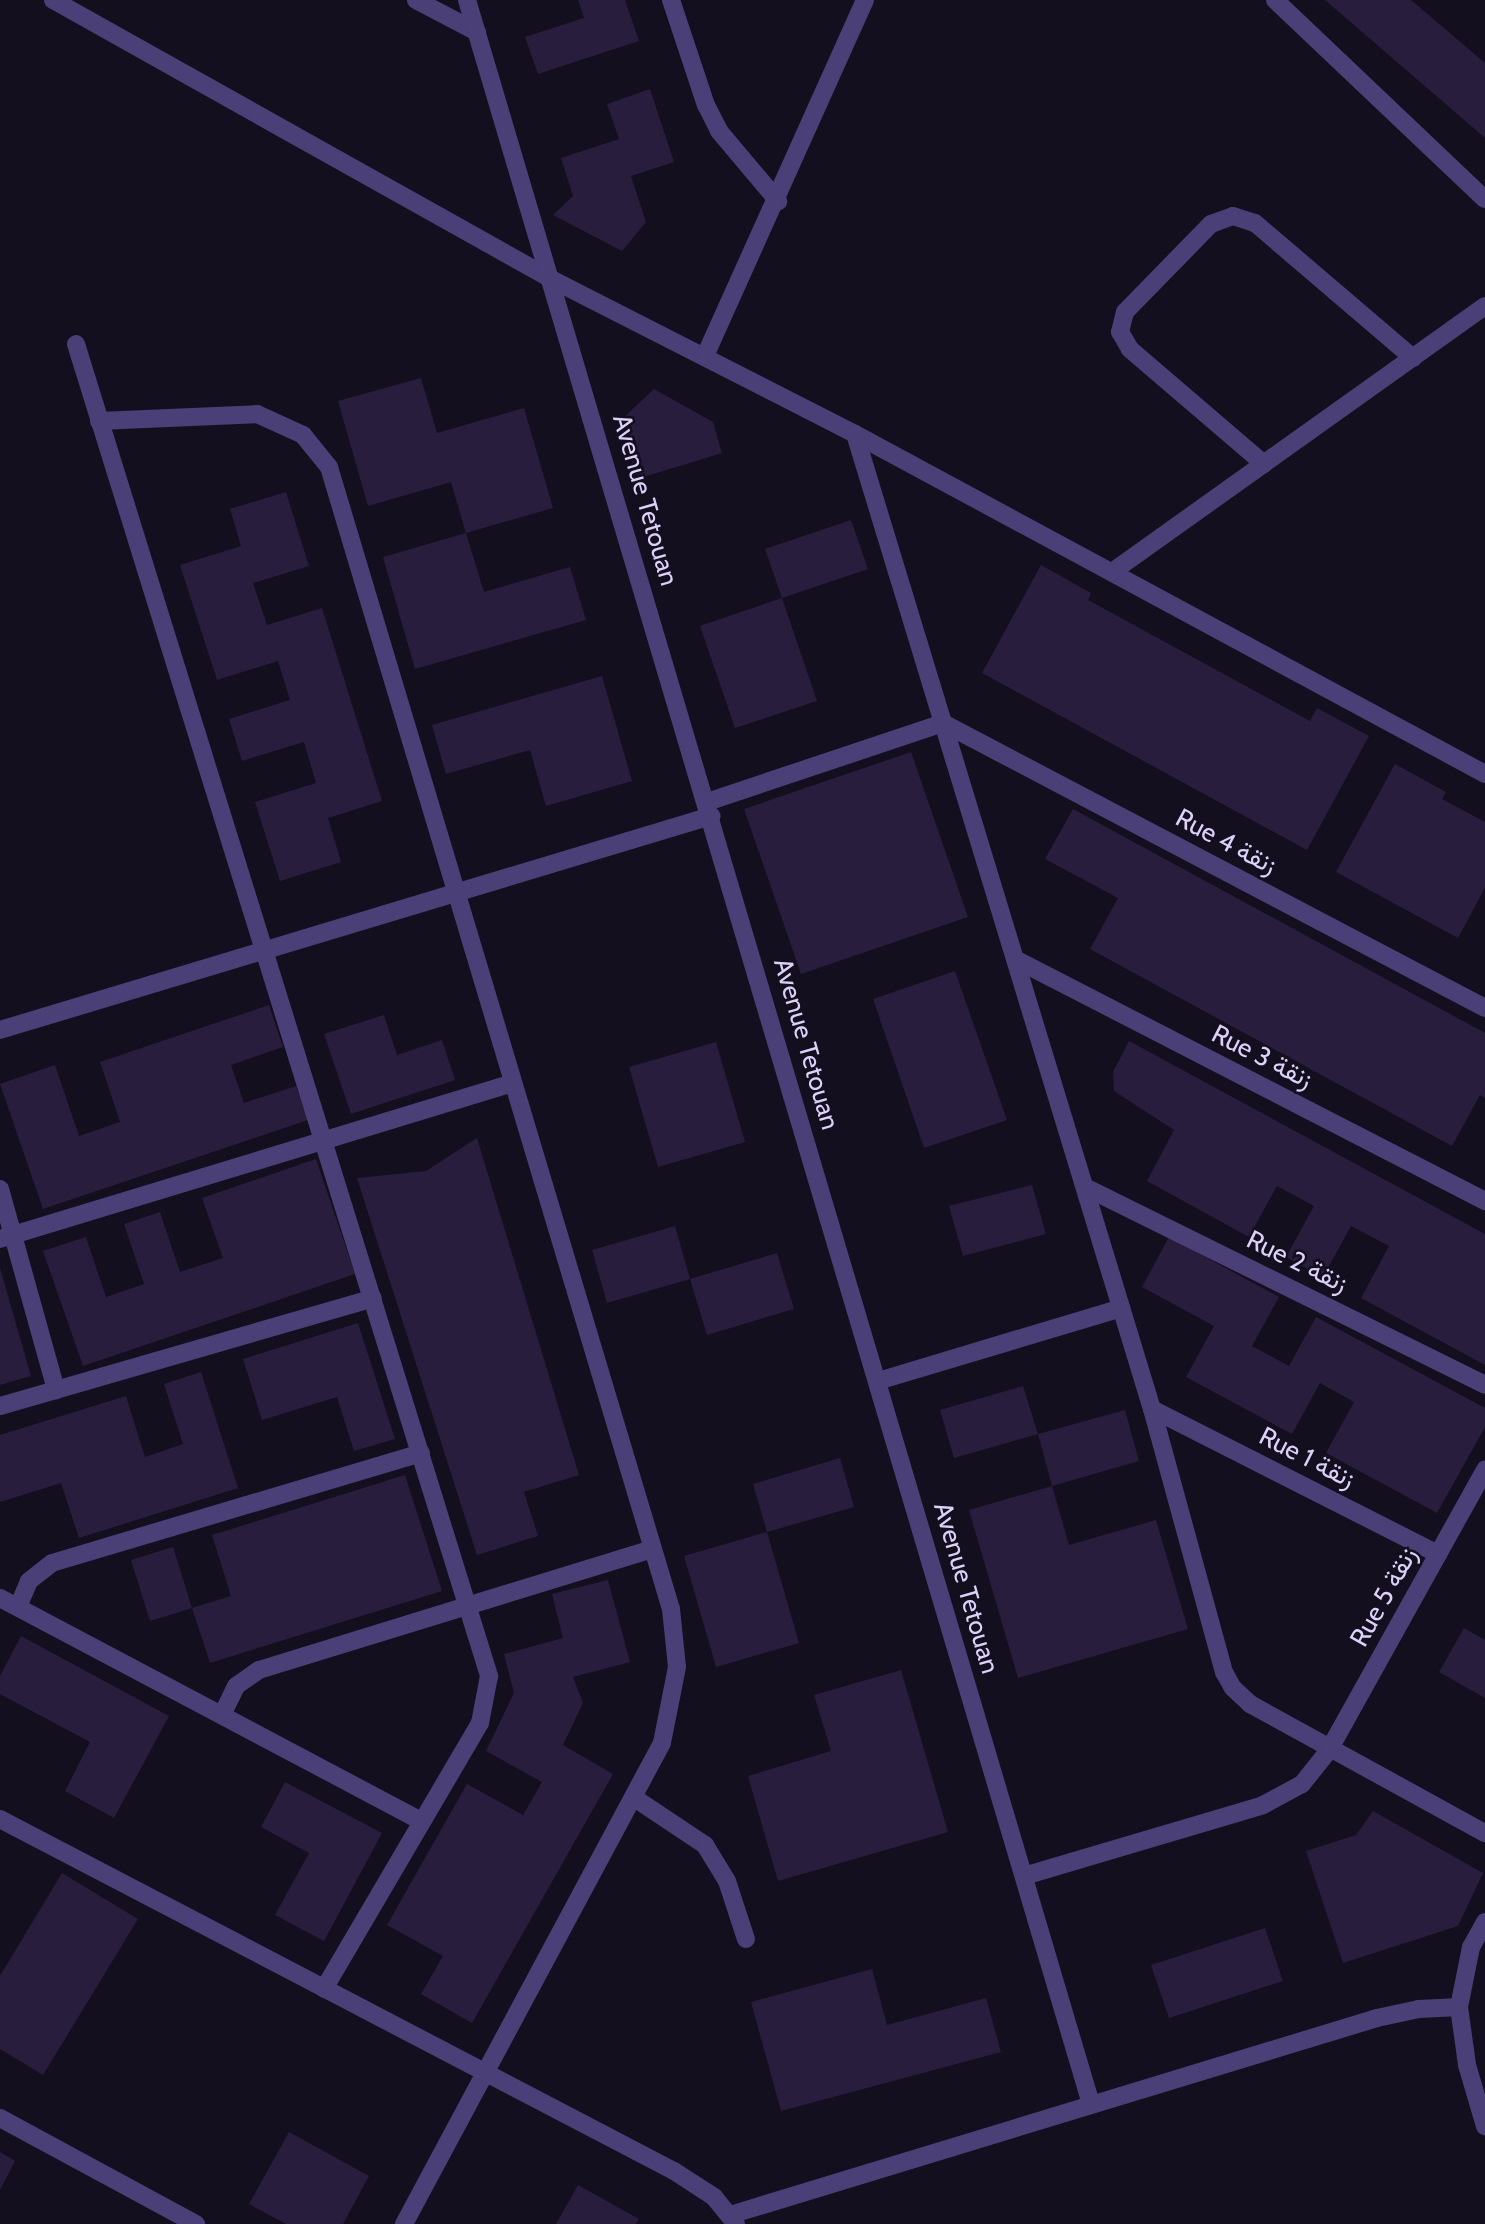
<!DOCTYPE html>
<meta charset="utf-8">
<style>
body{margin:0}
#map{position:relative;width:1485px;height:2224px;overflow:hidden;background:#140f1e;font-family:Cabin,Vazirmatn,sans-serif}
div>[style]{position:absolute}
.building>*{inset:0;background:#281d3c}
.minor>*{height:18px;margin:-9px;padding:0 9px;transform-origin:9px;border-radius:9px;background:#4a3f77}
span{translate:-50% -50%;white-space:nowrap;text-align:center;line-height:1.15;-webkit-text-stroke:5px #140f1e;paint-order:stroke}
.street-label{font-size:26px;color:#dcd1f9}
</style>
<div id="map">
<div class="building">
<i style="clip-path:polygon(578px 0,625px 0,639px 41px,538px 74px,525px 37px,584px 18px)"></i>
<i style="clip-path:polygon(1325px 0,1411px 0,1485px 63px,1485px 138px)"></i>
<i style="clip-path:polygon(650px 89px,674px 162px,631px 176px,646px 222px,622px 251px,553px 215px,573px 196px,561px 158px,619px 139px,607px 104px)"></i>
<i style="clip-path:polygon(421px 378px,437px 433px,524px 408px,553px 508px,466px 533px,451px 482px,368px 506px,338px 401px)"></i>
<i style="clip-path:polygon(654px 389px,713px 422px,722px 453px,637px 479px,620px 421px)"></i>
<i style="clip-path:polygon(286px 492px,309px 566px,253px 583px,267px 625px,322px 608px,382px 801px,328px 818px,341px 862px,280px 881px,255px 802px,316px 783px,304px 742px,242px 761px,229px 719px,290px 700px,278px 661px,217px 680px,180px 565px,241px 546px,230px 509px)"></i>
<i style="clip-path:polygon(851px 520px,868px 569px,782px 598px,817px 701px,735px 728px,700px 626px,782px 598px,765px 549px)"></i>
<i style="clip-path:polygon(466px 533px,484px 592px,570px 567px,586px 620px,415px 669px,383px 557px)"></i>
<i style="clip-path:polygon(1041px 565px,1091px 593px,1088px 600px,1310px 721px,1317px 708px,1369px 736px,1307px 850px,982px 673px)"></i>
<i style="clip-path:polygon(602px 676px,632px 781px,546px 806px,530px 750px,446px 774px,432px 725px)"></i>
<i style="clip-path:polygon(911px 752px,968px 917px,801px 974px,744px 809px)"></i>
<i style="clip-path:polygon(1395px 764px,1446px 792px,1442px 799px,1485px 822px,1485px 888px,1458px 938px,1336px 872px)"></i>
<i style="clip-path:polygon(1073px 809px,1485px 1033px,1485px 1098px,1480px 1095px,1452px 1146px,1090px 949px,1118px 898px,1045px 859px)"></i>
<i style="clip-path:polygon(955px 971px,1007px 1120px,924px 1148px,873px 999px)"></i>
<i style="clip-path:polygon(269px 1005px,283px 1047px,231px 1065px,244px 1103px,296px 1086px,308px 1120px,43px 1209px,0 1084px,55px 1065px,79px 1136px,120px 1122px,100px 1062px)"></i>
<i style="clip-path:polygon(384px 1015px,397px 1055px,442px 1040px,455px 1080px,351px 1114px,324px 1034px)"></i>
<i style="clip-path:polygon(1129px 1041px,1485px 1234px,1485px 1365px,1361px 1298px,1389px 1246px,1351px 1226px,1323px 1277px,1286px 1257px,1314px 1206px,1277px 1186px,1249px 1237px,1147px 1181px,1174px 1130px,1114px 1091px,1113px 1072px)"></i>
<i style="clip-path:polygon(716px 1042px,745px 1142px,658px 1167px,629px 1067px)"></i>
<i style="clip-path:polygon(477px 1138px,579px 1475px,524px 1492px,538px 1536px,477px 1555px,357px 1178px,426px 1171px)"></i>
<i style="clip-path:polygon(316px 1159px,355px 1274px,83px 1366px,43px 1251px,86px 1237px,106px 1297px,144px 1284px,124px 1224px,160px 1212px,180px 1272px,223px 1258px,202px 1198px)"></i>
<i style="clip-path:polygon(1032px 1185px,1046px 1234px,963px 1256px,949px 1206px)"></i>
<i style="clip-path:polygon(675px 1226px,690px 1279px,607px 1303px,592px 1250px)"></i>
<i style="clip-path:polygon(1169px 1237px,1279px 1297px,1252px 1346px,1289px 1366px,1316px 1317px,1485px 1408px,1485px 1427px,1437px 1513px,1326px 1453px,1354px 1402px,1320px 1383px,1292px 1434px,1186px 1377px,1214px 1326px,1142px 1287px)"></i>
<i style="clip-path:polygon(777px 1253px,794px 1309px,707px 1335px,690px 1279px)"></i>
<i style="clip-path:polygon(0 1268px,31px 1376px,0 1385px)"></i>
<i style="clip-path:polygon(358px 1323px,395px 1439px,354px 1451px,337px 1397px,262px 1420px,243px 1359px)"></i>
<i style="clip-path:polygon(201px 1372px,238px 1488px,79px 1538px,61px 1483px,0 1502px,0 1435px,126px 1396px,145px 1457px,183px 1444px,164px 1384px)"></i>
<i style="clip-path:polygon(1023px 1386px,1038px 1434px,954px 1458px,940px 1410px)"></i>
<i style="clip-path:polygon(1125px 1410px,1139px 1461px,1052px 1486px,1038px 1434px)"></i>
<i style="clip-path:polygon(840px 1458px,854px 1507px,767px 1532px,753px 1484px)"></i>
<i style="clip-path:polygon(405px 1475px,442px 1591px,210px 1663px,192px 1608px,231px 1596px,212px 1535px)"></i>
<i style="clip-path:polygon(1052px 1486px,1069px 1545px,1156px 1520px,1188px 1629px,1018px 1678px,969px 1510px)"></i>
<i style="clip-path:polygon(767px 1532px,799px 1643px,716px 1667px,684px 1556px)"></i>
<i style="clip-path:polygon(173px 1547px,192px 1608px,150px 1621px,131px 1560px)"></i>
<i style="clip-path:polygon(608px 1580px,630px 1662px,573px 1677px,583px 1703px,563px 1745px,613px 1774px,472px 2023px,421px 1994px,443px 1956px,387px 1925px,467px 1784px,523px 1815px,542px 1782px,486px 1751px,514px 1693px,504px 1654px,563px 1638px,552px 1594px)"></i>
<i style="clip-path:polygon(1464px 1628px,1485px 1640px,1485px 1698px,1439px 1672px)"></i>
<i style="clip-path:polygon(21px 1636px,169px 1716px,114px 1818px,65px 1791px,90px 1742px,0 1694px,0 1676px)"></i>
<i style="clip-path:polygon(901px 1670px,948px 1832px,778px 1881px,748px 1776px,831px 1751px,814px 1695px)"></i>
<i style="clip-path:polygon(285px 1782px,382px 1833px,324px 1941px,275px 1915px,309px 1853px,261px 1827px)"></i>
<i style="clip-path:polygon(1373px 1811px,1483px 1873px,1458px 1926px,1343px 1963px,1306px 1851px,1356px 1835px)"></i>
<i style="clip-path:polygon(62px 1873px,138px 1919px,43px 2075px,0 2049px,0 1976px)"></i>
<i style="clip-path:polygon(1265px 1928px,1283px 1981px,1169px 2018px,1151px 1965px)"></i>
<i style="clip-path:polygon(872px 1969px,887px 2025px,986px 1998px,1001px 2052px,781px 2111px,751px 2002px)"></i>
<i style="clip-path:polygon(289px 2132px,369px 2176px,343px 2224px,286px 2224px,249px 2204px)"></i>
<i style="clip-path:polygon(0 2152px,15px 2161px,0 2190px)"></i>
<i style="clip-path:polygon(578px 2185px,639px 2219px,636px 2224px,556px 2224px)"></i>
</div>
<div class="minor">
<i style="left:53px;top:0;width:573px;rotate:29.25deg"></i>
<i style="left:553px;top:280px;width:339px;rotate:27deg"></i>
<i style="left:855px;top:434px;width:716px;rotate:28.35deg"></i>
<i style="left:416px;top:0;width:69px;rotate:27.7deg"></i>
<i style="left:467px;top:0;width:2195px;rotate:73.48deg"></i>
<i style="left:671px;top:0;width:111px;rotate:71.6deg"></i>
<i style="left:706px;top:105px;width:29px;rotate:63deg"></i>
<i style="left:719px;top:131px;width:92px;rotate:49.9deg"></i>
<i style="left:1275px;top:0;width:289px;rotate:43.5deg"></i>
<i style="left:76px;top:344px;width:1395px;rotate:72.77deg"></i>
<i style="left:489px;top:1676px;width:48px;rotate:100.8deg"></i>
<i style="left:480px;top:1723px;width:308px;rotate:120.4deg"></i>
<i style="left:705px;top:356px;width:390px;rotate:-65.8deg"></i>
<i style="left:99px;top:421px;width:158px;rotate:-2.5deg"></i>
<i style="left:257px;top:414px;width:51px;rotate:24.5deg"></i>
<i style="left:303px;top:435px;width:41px;rotate:50.9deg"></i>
<i style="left:329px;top:467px;width:1192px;rotate:73.33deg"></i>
<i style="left:671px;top:1609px;width:58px;rotate:84.1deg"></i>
<i style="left:677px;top:1667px;width:77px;rotate:101.2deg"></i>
<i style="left:662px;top:1743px;width:546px;rotate:118.21deg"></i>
<i style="left:855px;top:434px;width:1019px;rotate:73.06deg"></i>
<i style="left:1152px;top:1409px;width:273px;rotate:74.7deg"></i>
<i style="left:1224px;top:1672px;width:18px;rotate:61deg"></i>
<i style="left:1233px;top:1688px;width:23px;rotate:43deg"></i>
<i style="left:1250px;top:1704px;width:268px;rotate:28.8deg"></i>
<i style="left:1264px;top:464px;width:177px;rotate:-139.4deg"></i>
<i style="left:1130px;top:349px;width:20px;rotate:-120deg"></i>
<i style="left:1120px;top:332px;width:21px;rotate:-76deg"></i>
<i style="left:1125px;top:312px;width:123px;rotate:-45.7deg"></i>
<i style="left:1211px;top:224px;width:23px;rotate:-20deg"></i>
<i style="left:1233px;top:216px;width:23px;rotate:18deg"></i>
<i style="left:1255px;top:223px;width:208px;rotate:40.5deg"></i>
<i style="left:1112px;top:572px;width:458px;rotate:-35.5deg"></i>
<i style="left:707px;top:802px;width:249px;rotate:-18.5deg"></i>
<i style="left:943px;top:723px;width:612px;rotate:27.74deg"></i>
<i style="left:1015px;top:959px;width:529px;rotate:27.24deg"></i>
<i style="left:0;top:1030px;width:743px;rotate:-16.75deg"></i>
<i style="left:1085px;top:1187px;width:446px;rotate:26.3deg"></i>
<i style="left:0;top:1189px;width:209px;rotate:74.4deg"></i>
<i style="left:0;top:1239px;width:536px;rotate:-16.91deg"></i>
<i style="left:878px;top:1381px;width:254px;rotate:-16.7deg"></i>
<i style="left:0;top:1406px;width:388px;rotate:-16.1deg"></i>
<i style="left:1152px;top:1409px;width:321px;rotate:26.9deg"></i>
<i style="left:0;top:1598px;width:477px;rotate:27.9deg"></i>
<i style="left:18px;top:1607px;width:28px;rotate:-67deg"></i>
<i style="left:29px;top:1581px;width:29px;rotate:-38deg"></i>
<i style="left:52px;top:1563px;width:385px;rotate:-16.6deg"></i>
<i style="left:222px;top:1715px;width:32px;rotate:-64deg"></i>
<i style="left:236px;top:1686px;width:28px;rotate:-35deg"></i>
<i style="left:259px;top:1670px;width:412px;rotate:-17.1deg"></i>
<i style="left:633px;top:1797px;width:87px;rotate:33.7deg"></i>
<i style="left:705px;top:1845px;width:42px;rotate:58.6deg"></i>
<i style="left:727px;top:1881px;width:61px;rotate:71.9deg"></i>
<i style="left:0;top:1819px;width:760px;rotate:27.58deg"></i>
<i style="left:674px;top:2171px;width:48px;rotate:33deg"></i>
<i style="left:714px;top:2197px;width:35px;rotate:51deg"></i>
<i style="left:1024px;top:1876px;width:249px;rotate:-16.5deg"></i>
<i style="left:1263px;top:1805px;width:44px;rotate:-28.3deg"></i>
<i style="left:1302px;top:1784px;width:43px;rotate:-51.5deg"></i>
<i style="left:1329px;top:1750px;width:321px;rotate:-60.9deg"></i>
<i style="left:1485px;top:1922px;width:29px;rotate:119deg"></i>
<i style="left:1471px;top:1947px;width:61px;rotate:101.3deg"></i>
<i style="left:1459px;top:2007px;width:59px;rotate:82.1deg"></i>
<i style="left:1467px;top:2065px;width:64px;rotate:73.6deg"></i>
<i style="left:0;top:2118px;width:223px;rotate:28.4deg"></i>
<i style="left:730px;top:2215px;width:676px;rotate:-16.93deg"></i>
<i style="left:1377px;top:2018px;width:43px;rotate:-12.1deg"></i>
<i style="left:1419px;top:2009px;width:40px;rotate:-2.9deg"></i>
</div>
<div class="street-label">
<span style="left:645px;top:500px;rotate:74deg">Avenue Tetouan</span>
<span style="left:1226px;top:842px;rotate:28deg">Rue 4 زنقة</span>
<span style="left:806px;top:1044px;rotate:74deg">Avenue Tetouan</span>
<span style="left:1262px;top:1057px;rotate:27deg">Rue 3 زنقة</span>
<span style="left:1297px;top:1262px;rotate:26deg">Rue 2 زنقة</span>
<span style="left:1307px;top:1458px;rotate:27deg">Rue 1 زنقة</span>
<span style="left:966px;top:1588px;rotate:74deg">Avenue Tetouan</span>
<span style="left:1384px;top:1597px;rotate:-61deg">Rue 5 زنقة</span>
</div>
</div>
